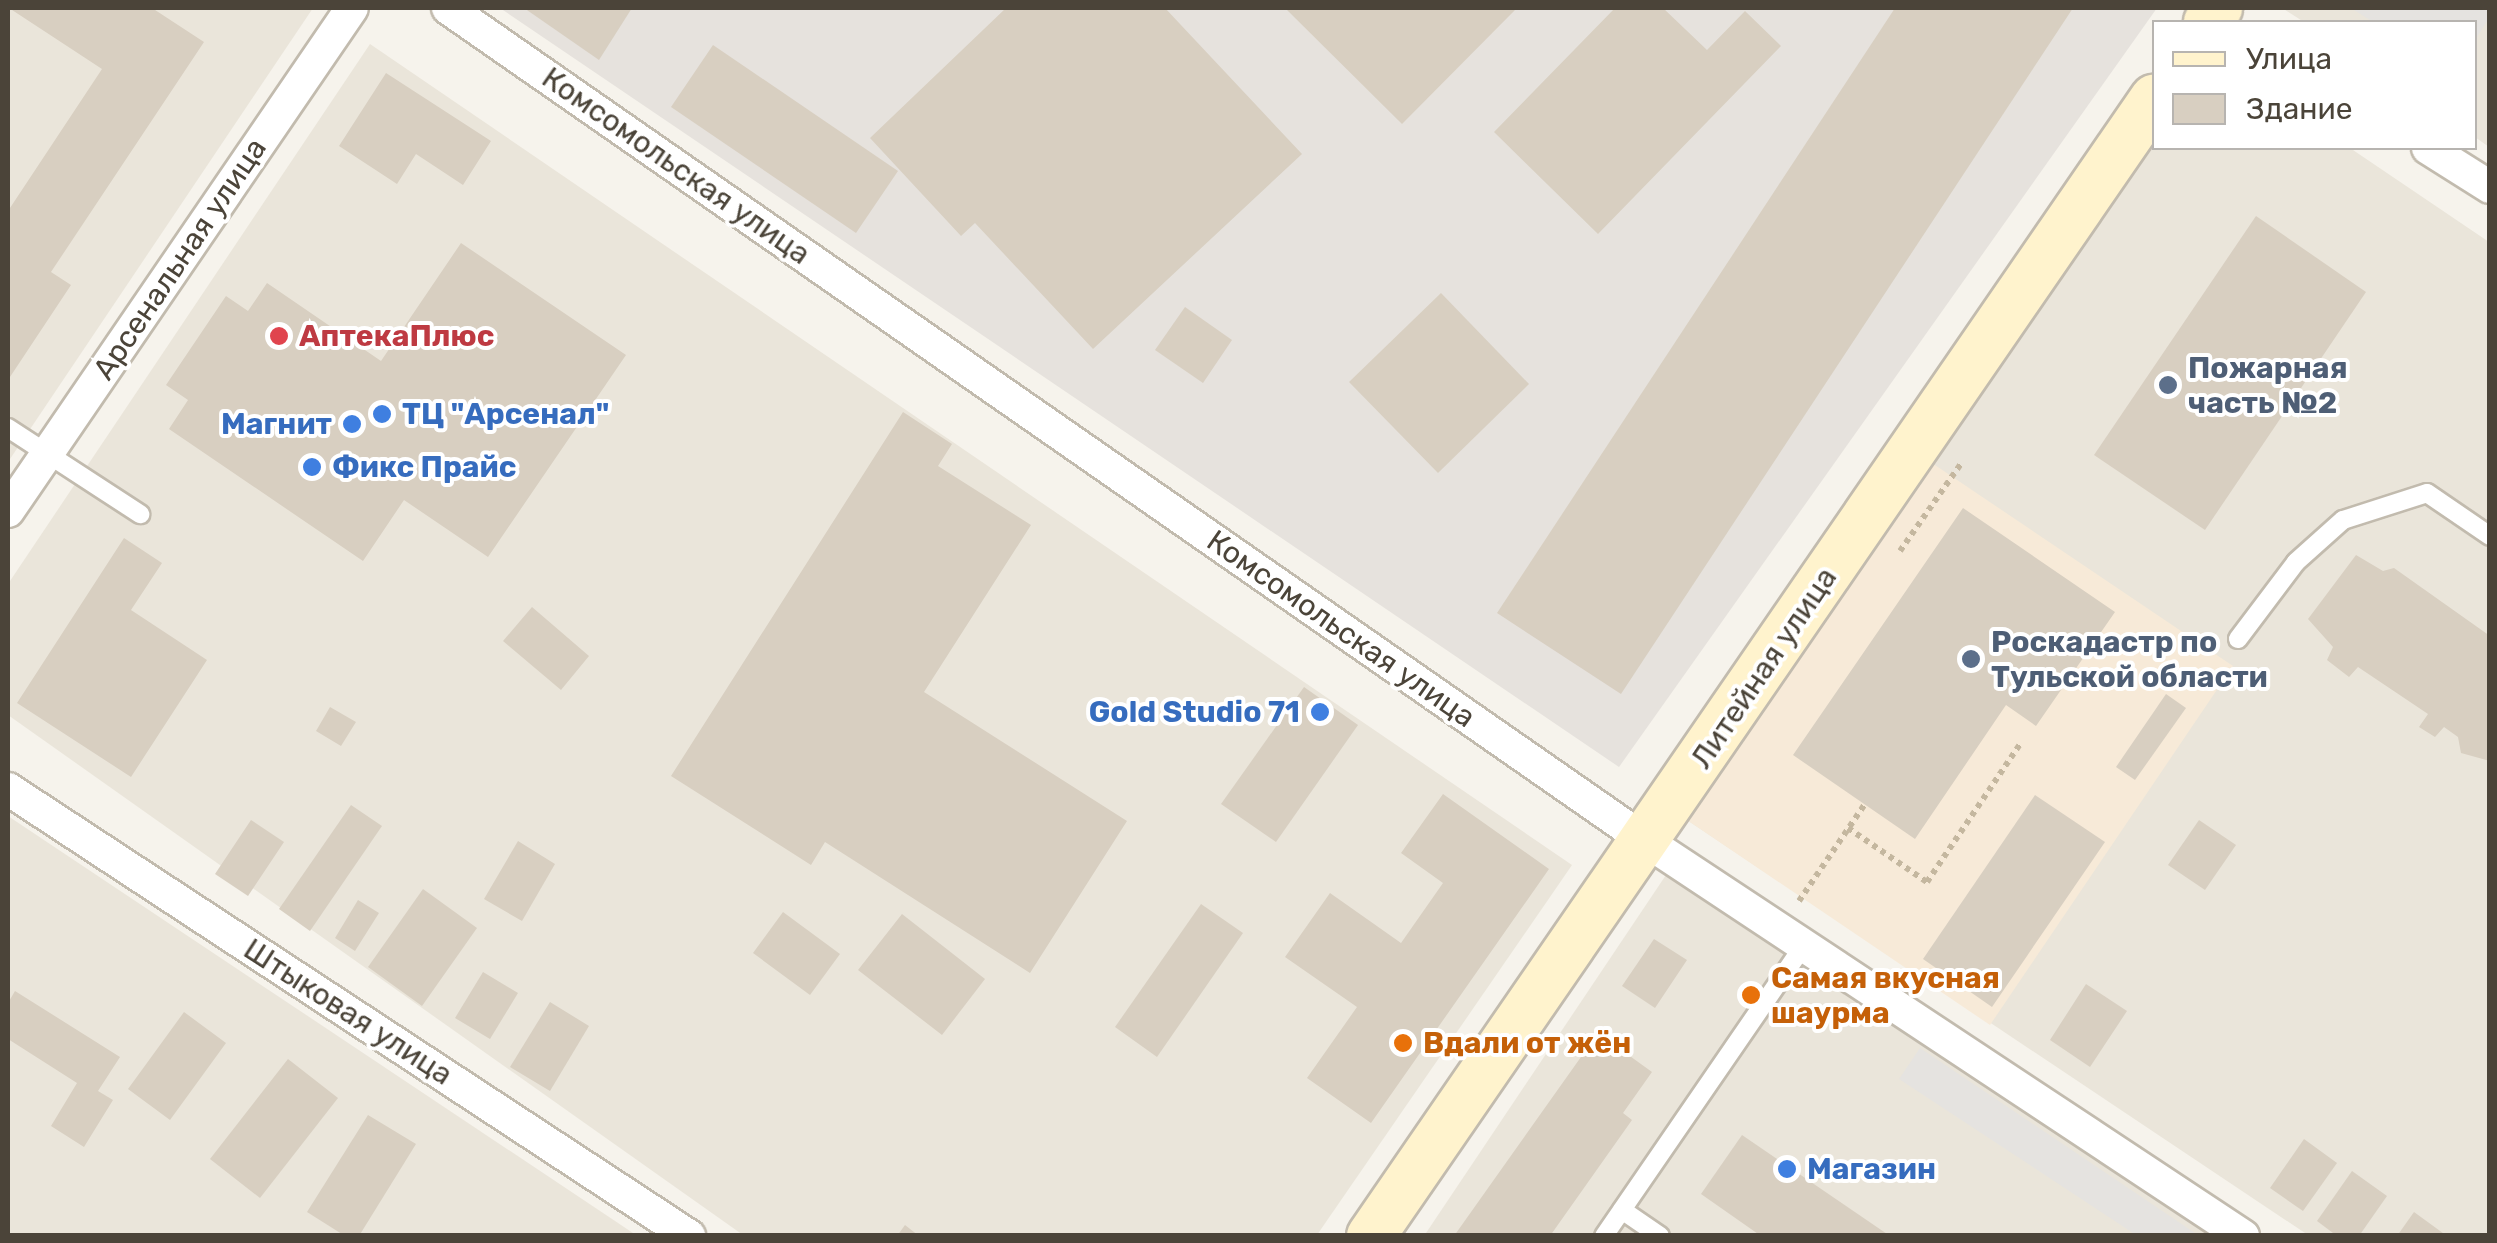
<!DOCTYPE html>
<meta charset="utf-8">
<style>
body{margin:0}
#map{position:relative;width:2497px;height:1243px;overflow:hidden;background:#f6f3ec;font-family:Rubik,sans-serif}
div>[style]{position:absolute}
.residential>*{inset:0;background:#eae5da}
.commercial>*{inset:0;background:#f7ead8}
.industrial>*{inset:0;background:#e6e2dd}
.parking>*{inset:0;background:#e5e3e0}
.building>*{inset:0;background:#d8cfc1}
.path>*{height:6px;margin-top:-3px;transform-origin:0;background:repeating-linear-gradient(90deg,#c4b79f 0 5px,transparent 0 10px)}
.roads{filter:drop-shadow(2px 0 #c2bbae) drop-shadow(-2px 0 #c2bbae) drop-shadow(0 2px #c2bbae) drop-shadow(0 -2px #c2bbae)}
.lane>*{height:18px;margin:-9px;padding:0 9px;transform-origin:9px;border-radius:9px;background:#fff}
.street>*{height:32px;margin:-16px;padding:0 16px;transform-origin:16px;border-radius:16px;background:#fff}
.secondary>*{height:48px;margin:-24px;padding:0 24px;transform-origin:24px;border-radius:24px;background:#fff3cd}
.dots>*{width:28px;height:28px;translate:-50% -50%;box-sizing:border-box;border:5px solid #fff;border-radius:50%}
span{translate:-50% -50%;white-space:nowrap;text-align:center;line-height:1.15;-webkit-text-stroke:8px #fff;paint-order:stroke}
.street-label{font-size:30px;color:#4b4439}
.health-label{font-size:30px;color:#be3a42;font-weight:700}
.left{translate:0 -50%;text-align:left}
.service-label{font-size:30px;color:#4e5e75;font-weight:700}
.shop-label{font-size:30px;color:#366cbe;font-weight:700}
.right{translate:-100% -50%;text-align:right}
.food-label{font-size:30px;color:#c56008;font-weight:700}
.frame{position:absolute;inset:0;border:10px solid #4b4439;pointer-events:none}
.legend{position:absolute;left:2152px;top:20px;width:325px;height:130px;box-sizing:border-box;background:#fff;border:2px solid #b7b4b0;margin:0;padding:12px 18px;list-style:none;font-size:30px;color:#4b4439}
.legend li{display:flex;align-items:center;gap:20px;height:50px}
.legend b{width:50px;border:2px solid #b7b4b0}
</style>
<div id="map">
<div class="residential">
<i style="clip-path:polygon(8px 8px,313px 8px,8px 462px)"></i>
<i style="clip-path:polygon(2282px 8px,2489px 8px,2489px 147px,2475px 137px,2474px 22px,2304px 22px)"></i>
<i style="clip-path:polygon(370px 44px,1572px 865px,1317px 1235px,743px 1235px,8px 715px,8px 584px)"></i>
<i style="clip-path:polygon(2154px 118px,2154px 148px,2350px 148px,2489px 242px,2489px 1235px,2308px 1235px,1684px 818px)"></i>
<i style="clip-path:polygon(8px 816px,636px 1235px,8px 1235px)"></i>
<i style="clip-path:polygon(1668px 872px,2208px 1235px,1424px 1236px)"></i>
</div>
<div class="commercial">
<i style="clip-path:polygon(1926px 459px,2233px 666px,1990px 1025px,1684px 818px)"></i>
</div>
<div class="industrial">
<i style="clip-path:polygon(500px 8px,2157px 8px,1619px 767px)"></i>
</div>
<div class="parking">
<i style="clip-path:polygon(2351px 8px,2489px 8px,2489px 18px,2475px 40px,2474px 22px,2373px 22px)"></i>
<i style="clip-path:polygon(1920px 1048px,2198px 1235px,2136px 1235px,1899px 1079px)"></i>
</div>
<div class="building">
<i style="clip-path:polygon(9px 8px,152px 8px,204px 42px,51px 272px,71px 285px,8px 380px,8px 211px,102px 69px)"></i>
<i style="clip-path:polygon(524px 8px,632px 8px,599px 60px)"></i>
<i style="clip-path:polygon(1006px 8px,1165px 8px,1302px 154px,1093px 349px,975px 223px,961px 236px,870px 138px)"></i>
<i style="clip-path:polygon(1285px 8px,1517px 8px,1402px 124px)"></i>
<i style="clip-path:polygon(1615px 8px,1663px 8px,1707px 50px,1745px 11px,1781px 46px,1598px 234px,1494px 132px)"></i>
<i style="clip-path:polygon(1895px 8px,2073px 8px,1621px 694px,1497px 613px)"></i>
<i style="clip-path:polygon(713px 45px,898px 171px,856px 233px,671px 107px)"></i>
<i style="clip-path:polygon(386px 73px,491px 141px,463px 185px,416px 154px,397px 184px,339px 146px)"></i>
<i style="clip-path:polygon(2256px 216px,2366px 292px,2205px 530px,2094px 455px)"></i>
<i style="clip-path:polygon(461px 243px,626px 355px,488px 557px,404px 500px,363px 561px,169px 429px,188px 400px,166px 385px,226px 296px,248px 311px,267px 283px,381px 361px)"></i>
<i style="clip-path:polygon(1441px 293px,1529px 384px,1438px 473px,1349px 382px)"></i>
<i style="clip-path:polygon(1185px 307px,1232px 340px,1203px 383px,1155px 350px)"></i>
<i style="clip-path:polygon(903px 412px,952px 444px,938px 466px,1031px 525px,924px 692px,1127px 821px,1030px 973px,825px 842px,811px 865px,671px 776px)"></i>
<i style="clip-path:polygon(1963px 508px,2115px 612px,2036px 726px,2006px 705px,1915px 839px,1793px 755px)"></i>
<i style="clip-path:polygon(124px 538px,162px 563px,131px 610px,207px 660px,131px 777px,17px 703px)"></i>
<i style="clip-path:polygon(2356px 555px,2383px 571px,2394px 568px,2490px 636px,2490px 761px,2461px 753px,2458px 737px,2444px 727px,2435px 737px,2419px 727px,2428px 714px,2358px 667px,2349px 677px,2327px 660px,2333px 647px,2308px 619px)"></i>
<i style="clip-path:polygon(532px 607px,589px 656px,561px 690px,503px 641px)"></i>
<i style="clip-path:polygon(1304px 687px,1358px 725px,1276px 842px,1221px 804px)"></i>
<i style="clip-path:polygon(2166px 694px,2186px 708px,2135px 780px,2116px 767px)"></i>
<i style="clip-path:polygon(330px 707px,356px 722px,341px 746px,316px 731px)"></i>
<i style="clip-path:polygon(1443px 794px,1549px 869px,1371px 1123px,1307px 1078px,1357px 1007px,1285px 957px,1330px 893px,1401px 943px,1443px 883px,1401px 853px)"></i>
<i style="clip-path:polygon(2035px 795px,2105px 842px,1992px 1007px,1923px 959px)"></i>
<i style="clip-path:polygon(351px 805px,382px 826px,310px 931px,279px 909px)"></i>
<i style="clip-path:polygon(251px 820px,284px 842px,248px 896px,215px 874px)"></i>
<i style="clip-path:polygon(2199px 820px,2236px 845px,2205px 890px,2168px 865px)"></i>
<i style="clip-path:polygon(518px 841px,555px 864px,522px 921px,484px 899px)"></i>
<i style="clip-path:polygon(423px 889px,477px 928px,422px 1006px,368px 967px)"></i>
<i style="clip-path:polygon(358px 900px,379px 913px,355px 951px,335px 938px)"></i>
<i style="clip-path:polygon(1201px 904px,1243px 933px,1157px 1057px,1115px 1027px)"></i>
<i style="clip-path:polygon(783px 912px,840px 954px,810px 995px,753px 953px)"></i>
<i style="clip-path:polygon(902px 914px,985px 979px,942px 1035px,858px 970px)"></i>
<i style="clip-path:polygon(1654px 939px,1687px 960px,1655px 1008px,1622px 986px)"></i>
<i style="clip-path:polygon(483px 972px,518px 993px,490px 1039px,455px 1018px)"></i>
<i style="clip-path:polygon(2086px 984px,2127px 1011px,2090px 1067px,2050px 1040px)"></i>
<i style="clip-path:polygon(15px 991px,120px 1057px,98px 1091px,113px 1100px,84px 1147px,51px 1126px,77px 1083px,8px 1039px,8px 1003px)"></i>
<i style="clip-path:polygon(550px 1002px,589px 1026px,550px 1091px,510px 1067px)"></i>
<i style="clip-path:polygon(184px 1012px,226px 1043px,170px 1120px,128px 1089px)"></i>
<i style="clip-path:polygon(1598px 1033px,1652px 1072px,1623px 1113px,1632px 1120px,1550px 1236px,1454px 1236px)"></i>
<i style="clip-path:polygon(288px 1059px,338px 1098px,260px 1198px,210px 1159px)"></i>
<i style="clip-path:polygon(368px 1115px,416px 1144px,359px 1236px,345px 1236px,307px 1212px)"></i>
<i style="clip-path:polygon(1742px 1135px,1890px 1236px,1761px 1236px,1701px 1194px)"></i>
<i style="clip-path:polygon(2304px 1139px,2337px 1163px,2303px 1211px,2270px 1188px)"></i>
<i style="clip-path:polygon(2352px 1171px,2387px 1196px,2359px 1236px,2337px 1236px,2317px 1221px)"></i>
<i style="clip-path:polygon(2414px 1212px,2447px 1236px,2397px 1236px)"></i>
<i style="clip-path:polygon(905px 1225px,919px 1236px,897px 1236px)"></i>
</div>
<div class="path">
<i style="left:1900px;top:551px;width:108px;rotate:-55.1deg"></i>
<i style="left:1848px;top:828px;width:96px;rotate:34.4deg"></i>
<i style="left:1927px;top:882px;width:166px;rotate:-56deg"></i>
<i style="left:1799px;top:901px;width:117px;rotate:-55.8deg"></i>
</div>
<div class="roads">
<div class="lane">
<i style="left:8px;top:428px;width:158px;rotate:33.1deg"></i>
<i style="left:2238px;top:639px;width:96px;rotate:-53deg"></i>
<i style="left:2296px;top:562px;width:63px;rotate:-41.8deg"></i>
<i style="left:2343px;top:520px;width:88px;rotate:-17.8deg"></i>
<i style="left:2427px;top:493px;width:76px;rotate:34.3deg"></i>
<i style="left:1622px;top:1210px;width:46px;rotate:34.4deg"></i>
<i style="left:1604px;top:1236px;width:353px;rotate:-55.5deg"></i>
</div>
<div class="street">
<i style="left:448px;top:8px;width:1459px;rotate:34.81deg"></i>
<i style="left:1646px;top:841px;width:716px;rotate:33.49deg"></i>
<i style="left:2428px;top:148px;width:73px;rotate:32.2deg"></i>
<i style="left:8px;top:511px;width:609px;rotate:-55.63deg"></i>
<i style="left:8px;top:789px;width:815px;rotate:33.28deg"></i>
</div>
<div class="secondary">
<i style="left:2208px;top:22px;width:17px;rotate:-54deg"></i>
<i style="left:1371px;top:1236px;width:1381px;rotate:-55.45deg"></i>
</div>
</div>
<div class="dots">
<i style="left:279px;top:336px;background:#e0444e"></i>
<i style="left:2168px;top:385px;background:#5c6f8a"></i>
<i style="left:382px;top:414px;background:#3f7fe0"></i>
<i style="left:352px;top:424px;background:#3f7fe0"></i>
<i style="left:312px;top:467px;background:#3f7fe0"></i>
<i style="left:1971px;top:659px;background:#5c6f8a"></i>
<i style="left:1320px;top:712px;background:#3f7fe0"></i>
<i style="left:1751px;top:995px;background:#e8710a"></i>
<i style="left:1403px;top:1043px;background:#e8710a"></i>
<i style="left:1787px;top:1169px;background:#3f7fe0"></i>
</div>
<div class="street-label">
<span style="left:676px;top:166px;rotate:35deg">Комсомольская улица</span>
<span style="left:180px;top:259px;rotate:-56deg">Арсенальная улица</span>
<span style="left:1341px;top:629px;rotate:35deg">Комсомольская улица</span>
<span style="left:1764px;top:668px;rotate:-56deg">Литейная улица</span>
<span style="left:348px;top:1012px;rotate:33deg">Штыковая улица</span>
</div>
<div class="health-label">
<span class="left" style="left:299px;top:336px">АптекаПлюс</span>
</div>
<div class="service-label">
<span class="left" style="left:2188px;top:385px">Пожарная<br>часть №2</span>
<span class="left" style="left:1991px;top:659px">Роскадастр по<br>Тульской области</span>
</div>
<div class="shop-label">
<span class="left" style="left:402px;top:414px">ТЦ "Арсенал"</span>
<span class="right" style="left:332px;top:424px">Магнит</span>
<span class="left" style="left:332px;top:467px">Фикс Прайс</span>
<span class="right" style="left:1300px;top:712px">Gold Studio 71</span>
<span class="left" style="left:1807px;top:1169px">Магазин</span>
</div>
<div class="food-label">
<span class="left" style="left:1771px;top:995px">Самая вкусная<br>шаурма</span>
<span class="left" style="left:1423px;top:1043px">Вдали от жён</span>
</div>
<div class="frame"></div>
<ul class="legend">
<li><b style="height:12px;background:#fff3cd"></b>Улица</li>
<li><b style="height:28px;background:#d8cfc1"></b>Здание</li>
</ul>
</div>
